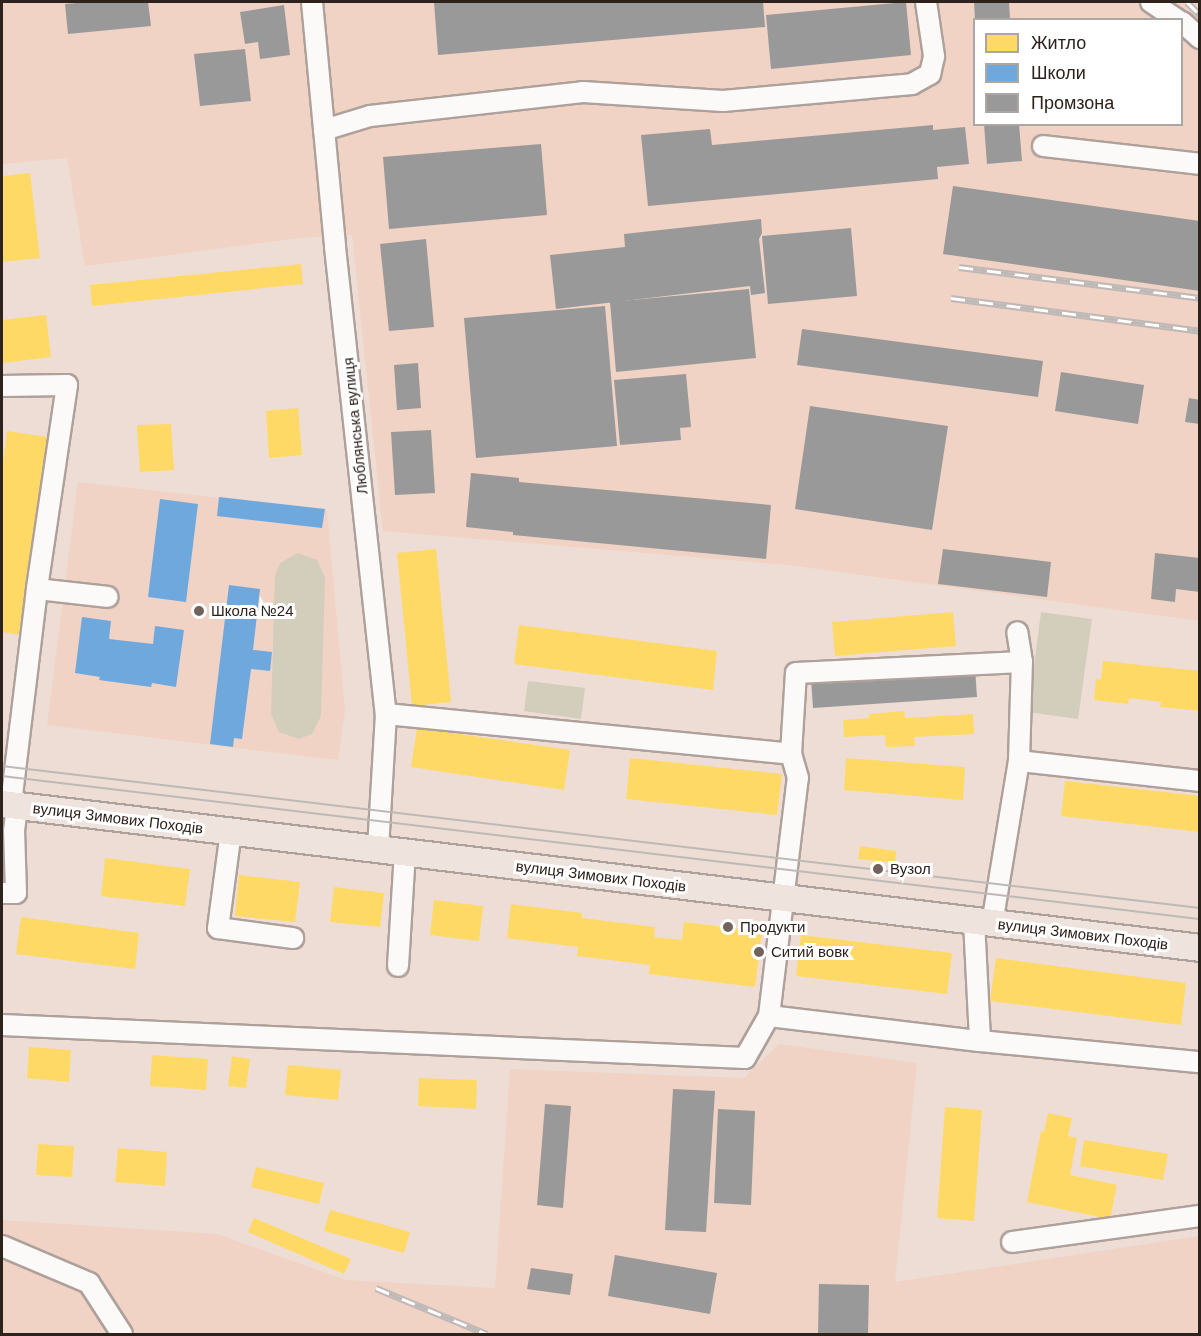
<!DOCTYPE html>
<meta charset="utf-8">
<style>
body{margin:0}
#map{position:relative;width:1201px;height:1336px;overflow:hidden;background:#eeddd4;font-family:Arial,sans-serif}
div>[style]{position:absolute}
.built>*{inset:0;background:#f0d3c5}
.green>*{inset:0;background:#d2cebb}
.homes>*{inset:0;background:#ffd966}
.schools>*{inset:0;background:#6fa8dc}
.industry>*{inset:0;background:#999}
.roads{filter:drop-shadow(2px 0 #aea09a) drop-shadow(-2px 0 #aea09a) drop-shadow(0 2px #aea09a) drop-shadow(0 -2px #aea09a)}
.minor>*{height:20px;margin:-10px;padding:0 10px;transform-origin:10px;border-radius:10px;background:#fcfaf9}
.major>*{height:26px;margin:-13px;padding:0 13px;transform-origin:13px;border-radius:13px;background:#eee3dd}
.tram>*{height:1.5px;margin:-0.75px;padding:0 0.75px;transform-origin:0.75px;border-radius:0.75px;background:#beb9b7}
.rail>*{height:7px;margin-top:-3.5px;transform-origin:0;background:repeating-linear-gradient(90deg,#fff 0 14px,#beb9b7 0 28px);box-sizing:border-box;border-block:2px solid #beb9b7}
.dots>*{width:16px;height:16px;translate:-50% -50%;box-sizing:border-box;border:3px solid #fff;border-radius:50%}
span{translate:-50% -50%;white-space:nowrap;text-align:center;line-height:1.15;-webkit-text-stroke:6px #fff;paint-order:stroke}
.street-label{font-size:15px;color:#2d221c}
.poi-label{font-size:15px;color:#2d221c}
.left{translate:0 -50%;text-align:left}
.frame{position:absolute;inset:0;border:3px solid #2d221c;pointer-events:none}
.legend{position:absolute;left:973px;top:18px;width:210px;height:108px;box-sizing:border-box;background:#fff;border:2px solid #aba7a4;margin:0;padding:8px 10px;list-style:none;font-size:18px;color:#2d221c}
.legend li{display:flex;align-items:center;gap:12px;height:30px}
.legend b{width:30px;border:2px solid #aba7a4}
</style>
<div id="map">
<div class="built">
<i style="clip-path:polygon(evenodd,2px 2px,1199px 2px,1199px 621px,788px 565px,383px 531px,352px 235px,301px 238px,85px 266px,67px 158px,2px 164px,2px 2px,974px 20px,1182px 20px,1182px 124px,974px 124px,974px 20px)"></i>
<i style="clip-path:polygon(78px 482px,327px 510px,345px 711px,338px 760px,47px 725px)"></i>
<i style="clip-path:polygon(779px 1044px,917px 1063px,895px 1282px,1199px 1236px,1199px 1334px,2px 1334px,2px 1220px,217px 1234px,346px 1280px,495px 1288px,510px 1069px,744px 1078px)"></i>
</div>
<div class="green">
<i style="clip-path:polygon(298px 553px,317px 560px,325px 578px,321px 716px,312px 734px,299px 739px,279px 732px,271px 714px,275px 576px,280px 563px)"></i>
<i style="clip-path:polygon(1041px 612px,1092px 619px,1078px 719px,1028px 712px)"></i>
<i style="clip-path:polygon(528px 681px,585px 688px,581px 719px,524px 711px)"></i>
</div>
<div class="homes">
<i style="clip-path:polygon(30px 173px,40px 258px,2px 262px,2px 176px)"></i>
<i style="clip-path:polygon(301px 264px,303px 284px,92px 306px,90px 285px)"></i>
<i style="clip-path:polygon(46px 315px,51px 357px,2px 363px,2px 320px)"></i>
<i style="clip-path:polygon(298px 408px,302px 455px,269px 458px,266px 411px)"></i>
<i style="clip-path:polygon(171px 424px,174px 470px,140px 472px,137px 425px)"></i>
<i style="clip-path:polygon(7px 431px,47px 437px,21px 635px,2px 632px,2px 473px)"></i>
<i style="clip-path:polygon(436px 549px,451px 702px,412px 706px,397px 553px)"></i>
<i style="clip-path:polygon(953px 612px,956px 646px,835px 656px,832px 622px)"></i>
<i style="clip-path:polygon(519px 625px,717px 651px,713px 690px,514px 664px)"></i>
<i style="clip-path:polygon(1103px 661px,1200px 671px,1200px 711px,1160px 707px,1161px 702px,1129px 698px,1128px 704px,1094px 700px,1096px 679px,1101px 680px)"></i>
<i style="clip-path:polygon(904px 711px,905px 718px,973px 714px,974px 734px,914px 737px,915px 746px,886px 747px,885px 735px,844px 737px,843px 720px,869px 718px,869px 714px)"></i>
<i style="clip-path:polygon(417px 728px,570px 750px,564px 790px,411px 767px)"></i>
<i style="clip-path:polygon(630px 758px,782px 774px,777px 815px,626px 799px)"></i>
<i style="clip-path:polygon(846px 758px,965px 767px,963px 800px,844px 790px)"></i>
<i style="clip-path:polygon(1065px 781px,1200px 796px,1200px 832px,1061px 816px)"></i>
<i style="clip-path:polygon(860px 846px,896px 851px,895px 863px,858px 859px)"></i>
<i style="clip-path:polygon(105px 858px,190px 869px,185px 906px,101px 896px)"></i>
<i style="clip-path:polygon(239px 875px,300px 882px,295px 922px,235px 916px)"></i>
<i style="clip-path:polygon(334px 887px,384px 893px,380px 927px,330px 922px)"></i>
<i style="clip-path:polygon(434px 900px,483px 906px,479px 941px,430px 935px)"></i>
<i style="clip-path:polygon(511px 904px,582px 913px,582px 918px,655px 927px,654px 937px,682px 940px,684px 922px,740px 929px,741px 921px,763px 923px,755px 987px,649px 974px,650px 965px,577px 956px,578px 947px,507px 938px)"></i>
<i style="clip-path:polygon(21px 917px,139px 933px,135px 969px,16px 954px)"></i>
<i style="clip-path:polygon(801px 935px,952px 953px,947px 994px,796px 976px)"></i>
<i style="clip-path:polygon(996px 958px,1186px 983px,1181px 1025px,990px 1001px)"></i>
<i style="clip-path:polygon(29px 1047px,71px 1050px,69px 1082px,27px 1078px)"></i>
<i style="clip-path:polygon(152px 1055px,208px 1059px,206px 1090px,150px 1086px)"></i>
<i style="clip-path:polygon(232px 1056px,250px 1059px,246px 1088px,228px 1086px)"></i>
<i style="clip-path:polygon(288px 1065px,341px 1070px,338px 1100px,285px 1095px)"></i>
<i style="clip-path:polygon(419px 1078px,477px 1080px,476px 1109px,418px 1106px)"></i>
<i style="clip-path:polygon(945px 1107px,982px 1110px,974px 1221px,937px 1218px)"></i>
<i style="clip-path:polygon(1048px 1113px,1072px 1118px,1068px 1136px,1077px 1138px,1070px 1175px,1117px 1185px,1110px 1219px,1027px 1202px,1041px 1131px,1044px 1132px)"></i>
<i style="clip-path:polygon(1084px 1140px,1168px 1154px,1163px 1180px,1080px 1166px)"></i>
<i style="clip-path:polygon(38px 1144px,74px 1146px,72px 1177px,36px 1175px)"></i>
<i style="clip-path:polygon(118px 1148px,167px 1152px,165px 1186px,115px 1182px)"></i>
<i style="clip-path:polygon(256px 1167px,324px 1183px,319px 1204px,251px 1187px)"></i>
<i style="clip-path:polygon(330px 1210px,410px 1232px,404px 1253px,324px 1231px)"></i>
<i style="clip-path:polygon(254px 1218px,351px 1259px,344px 1274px,248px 1232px)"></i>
</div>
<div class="schools">
<i style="clip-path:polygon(219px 497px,325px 509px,322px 528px,217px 516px)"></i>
<i style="clip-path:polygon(160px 499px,198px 504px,186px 602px,148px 597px)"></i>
<i style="clip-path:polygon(229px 585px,260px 589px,253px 650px,272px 652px,270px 671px,251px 669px,242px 739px,234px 738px,233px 747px,210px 744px)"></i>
<i style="clip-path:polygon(82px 617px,111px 621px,109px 639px,153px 644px,155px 626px,184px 630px,176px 687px,152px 683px,151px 687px,99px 680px,100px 677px,75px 673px)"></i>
</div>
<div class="industry">
<i style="clip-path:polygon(88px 2px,148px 2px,151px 26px,68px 34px,65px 4px)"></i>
<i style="clip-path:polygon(434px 2px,763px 2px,765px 27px,438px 55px)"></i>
<i style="clip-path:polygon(906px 2px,911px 55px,771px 69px,766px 15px)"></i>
<i style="clip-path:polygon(974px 2px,1009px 2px,1010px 20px,975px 20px)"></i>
<i style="clip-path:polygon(284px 5px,290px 55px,260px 59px,258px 42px,245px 44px,240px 12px)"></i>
<i style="clip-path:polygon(245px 49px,251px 101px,200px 106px,194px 54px)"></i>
<i style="clip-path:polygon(984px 124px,1019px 124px,1022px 161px,987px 164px)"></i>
<i style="clip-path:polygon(933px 125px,933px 130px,965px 127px,969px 164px,937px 167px,938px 179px,648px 206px,641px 135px,710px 129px,712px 145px)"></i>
<i style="clip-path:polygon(541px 144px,547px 215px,389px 229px,383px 157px)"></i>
<i style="clip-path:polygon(953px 186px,1200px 221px,1200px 291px,943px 254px)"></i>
<i style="clip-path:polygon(761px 219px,762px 233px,759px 239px,765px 293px,751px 295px,750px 286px,556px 309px,550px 255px,625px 247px,624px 234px)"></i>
<i style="clip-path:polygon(851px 228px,857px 296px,768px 304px,762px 236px)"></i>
<i style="clip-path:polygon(426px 239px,434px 327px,389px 331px,380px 244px)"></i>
<i style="clip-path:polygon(749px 289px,756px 358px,616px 372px,610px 302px)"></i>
<i style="clip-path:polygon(605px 306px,617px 446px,476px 458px,464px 318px)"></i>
<i style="clip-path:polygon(802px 329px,1043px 361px,1038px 397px,797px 365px)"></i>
<i style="clip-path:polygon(418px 363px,421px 408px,397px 410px,394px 365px)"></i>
<i style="clip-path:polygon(1061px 372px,1144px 385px,1138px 424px,1055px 411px)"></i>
<i style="clip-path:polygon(686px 374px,691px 427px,680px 428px,681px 440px,620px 445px,614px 380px)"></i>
<i style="clip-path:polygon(1189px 398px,1200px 400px,1200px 424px,1185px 422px)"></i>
<i style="clip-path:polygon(810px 406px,948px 426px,932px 530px,795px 509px)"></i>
<i style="clip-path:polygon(431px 430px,435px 493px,395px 495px,391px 432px)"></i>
<i style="clip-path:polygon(471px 473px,519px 478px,519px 482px,771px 505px,766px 559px,513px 535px,513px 532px,466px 527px)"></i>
<i style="clip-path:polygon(943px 549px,1051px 562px,1047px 597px,938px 584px)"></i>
<i style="clip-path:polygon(1155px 553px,1200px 558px,1200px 592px,1176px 589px,1175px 602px,1151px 599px)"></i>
<i style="clip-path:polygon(975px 668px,977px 697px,813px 708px,811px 679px)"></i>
<i style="clip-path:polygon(673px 1089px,715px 1091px,706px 1232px,665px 1230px)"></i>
<i style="clip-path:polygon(545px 1104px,571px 1106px,563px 1208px,537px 1205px)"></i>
<i style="clip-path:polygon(718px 1109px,755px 1111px,751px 1205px,714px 1203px)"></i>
<i style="clip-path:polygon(615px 1255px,717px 1273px,710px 1314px,608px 1296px)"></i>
<i style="clip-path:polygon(531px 1268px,573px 1274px,570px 1295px,527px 1289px)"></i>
<i style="clip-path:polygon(819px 1284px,869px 1285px,868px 1334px,818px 1334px)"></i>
</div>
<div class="roads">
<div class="minor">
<i style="left:312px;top:2px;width:246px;rotate:84.6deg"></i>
<i style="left:335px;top:247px;width:470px;rotate:83.8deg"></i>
<i style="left:386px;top:714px;width:136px;rotate:93.4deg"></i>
<i style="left:1151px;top:2px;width:32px;rotate:34deg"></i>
<i style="left:1182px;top:22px;width:24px;rotate:42deg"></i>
<i style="left:324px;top:130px;width:48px;rotate:-16.9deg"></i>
<i style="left:370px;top:116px;width:214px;rotate:-6.4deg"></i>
<i style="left:583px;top:92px;width:140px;rotate:3.7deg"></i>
<i style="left:723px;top:101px;width:190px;rotate:-5.1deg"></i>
<i style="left:912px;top:84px;width:21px;rotate:-29deg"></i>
<i style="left:930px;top:74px;width:18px;rotate:-77deg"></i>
<i style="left:934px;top:56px;width:55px;rotate:-98.4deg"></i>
<i style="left:1043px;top:146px;width:158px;rotate:6.5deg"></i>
<i style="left:2px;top:386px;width:65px;rotate:-0.9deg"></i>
<i style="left:67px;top:385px;width:206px;rotate:98.4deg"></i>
<i style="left:37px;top:589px;width:218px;rotate:96.9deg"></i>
<i style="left:37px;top:589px;width:71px;rotate:6.4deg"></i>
<i style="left:386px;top:714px;width:407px;rotate:5.6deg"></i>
<i style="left:791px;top:754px;width:81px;rotate:-86.5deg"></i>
<i style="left:796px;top:673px;width:226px;rotate:-2.8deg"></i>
<i style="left:1019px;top:761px;width:182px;rotate:6.3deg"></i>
<i style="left:231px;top:831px;width:98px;rotate:97.6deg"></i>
<i style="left:218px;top:928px;width:76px;rotate:7.6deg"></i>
<i style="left:2px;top:893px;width:14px"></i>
<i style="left:16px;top:893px;width:62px;rotate:-91.8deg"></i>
<i style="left:14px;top:831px;width:25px;rotate:-83deg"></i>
<i style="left:974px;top:921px;width:120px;rotate:87.1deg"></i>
<i style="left:992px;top:924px;width:165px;rotate:-80.6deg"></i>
<i style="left:1019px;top:761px;width:99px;rotate:-88.3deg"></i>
<i style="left:1022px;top:662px;width:30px;rotate:-99deg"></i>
<i style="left:398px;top:966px;width:113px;rotate:-86.5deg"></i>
<i style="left:769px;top:1016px;width:240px;rotate:-83.1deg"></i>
<i style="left:798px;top:778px;width:25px;rotate:-106deg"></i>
<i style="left:2px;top:1025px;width:744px;rotate:2.54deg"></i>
<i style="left:745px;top:1058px;width:48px;rotate:-60.3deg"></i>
<i style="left:769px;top:1016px;width:212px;rotate:6.8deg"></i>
<i style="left:980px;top:1041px;width:221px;rotate:5.5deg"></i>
<i style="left:1012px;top:1242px;width:190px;rotate:-7.9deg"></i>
<i style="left:2px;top:1246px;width:95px;rotate:23deg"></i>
<i style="left:89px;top:1283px;width:61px;rotate:57.1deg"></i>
</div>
<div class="major">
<i style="left:2px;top:804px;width:1207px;rotate:6.85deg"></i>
</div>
</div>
<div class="tram">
<i style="left:2px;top:766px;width:1206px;rotate:6.76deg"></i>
<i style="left:2px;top:776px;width:1207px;rotate:6.81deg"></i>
</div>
<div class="rail">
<i style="left:1187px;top:2px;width:18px;rotate:45deg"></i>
<i style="left:959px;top:267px;width:243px;rotate:7.3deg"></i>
<i style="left:951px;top:298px;width:251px;rotate:7.5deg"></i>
<i style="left:376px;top:1288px;width:120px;rotate:22.5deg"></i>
</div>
<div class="dots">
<i style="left:199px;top:611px;background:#71635c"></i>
<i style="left:878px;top:869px;background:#71635c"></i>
<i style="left:728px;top:927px;background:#71635c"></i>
<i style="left:759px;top:952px;background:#71635c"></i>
</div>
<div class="street-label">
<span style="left:355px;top:426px;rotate:-96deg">Люблянська вулиця</span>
<span style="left:118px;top:818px;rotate:7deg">вулиця Зимових Походів</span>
<span style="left:601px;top:876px;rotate:7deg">вулиця Зимових Походів</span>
<span style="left:1083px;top:934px;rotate:7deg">вулиця Зимових Походів</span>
</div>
<div class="poi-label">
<span class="left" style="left:211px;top:611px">Школа №24</span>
<span class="left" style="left:890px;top:869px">Вузол</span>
<span class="left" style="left:740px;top:927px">Продукти</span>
<span class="left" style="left:771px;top:952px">Ситий вовк</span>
</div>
<div class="frame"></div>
<ul class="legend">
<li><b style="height:16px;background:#ffd966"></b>Житло</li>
<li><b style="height:16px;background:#6fa8dc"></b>Школи</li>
<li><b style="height:16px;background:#999"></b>Промзона</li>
</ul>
</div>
